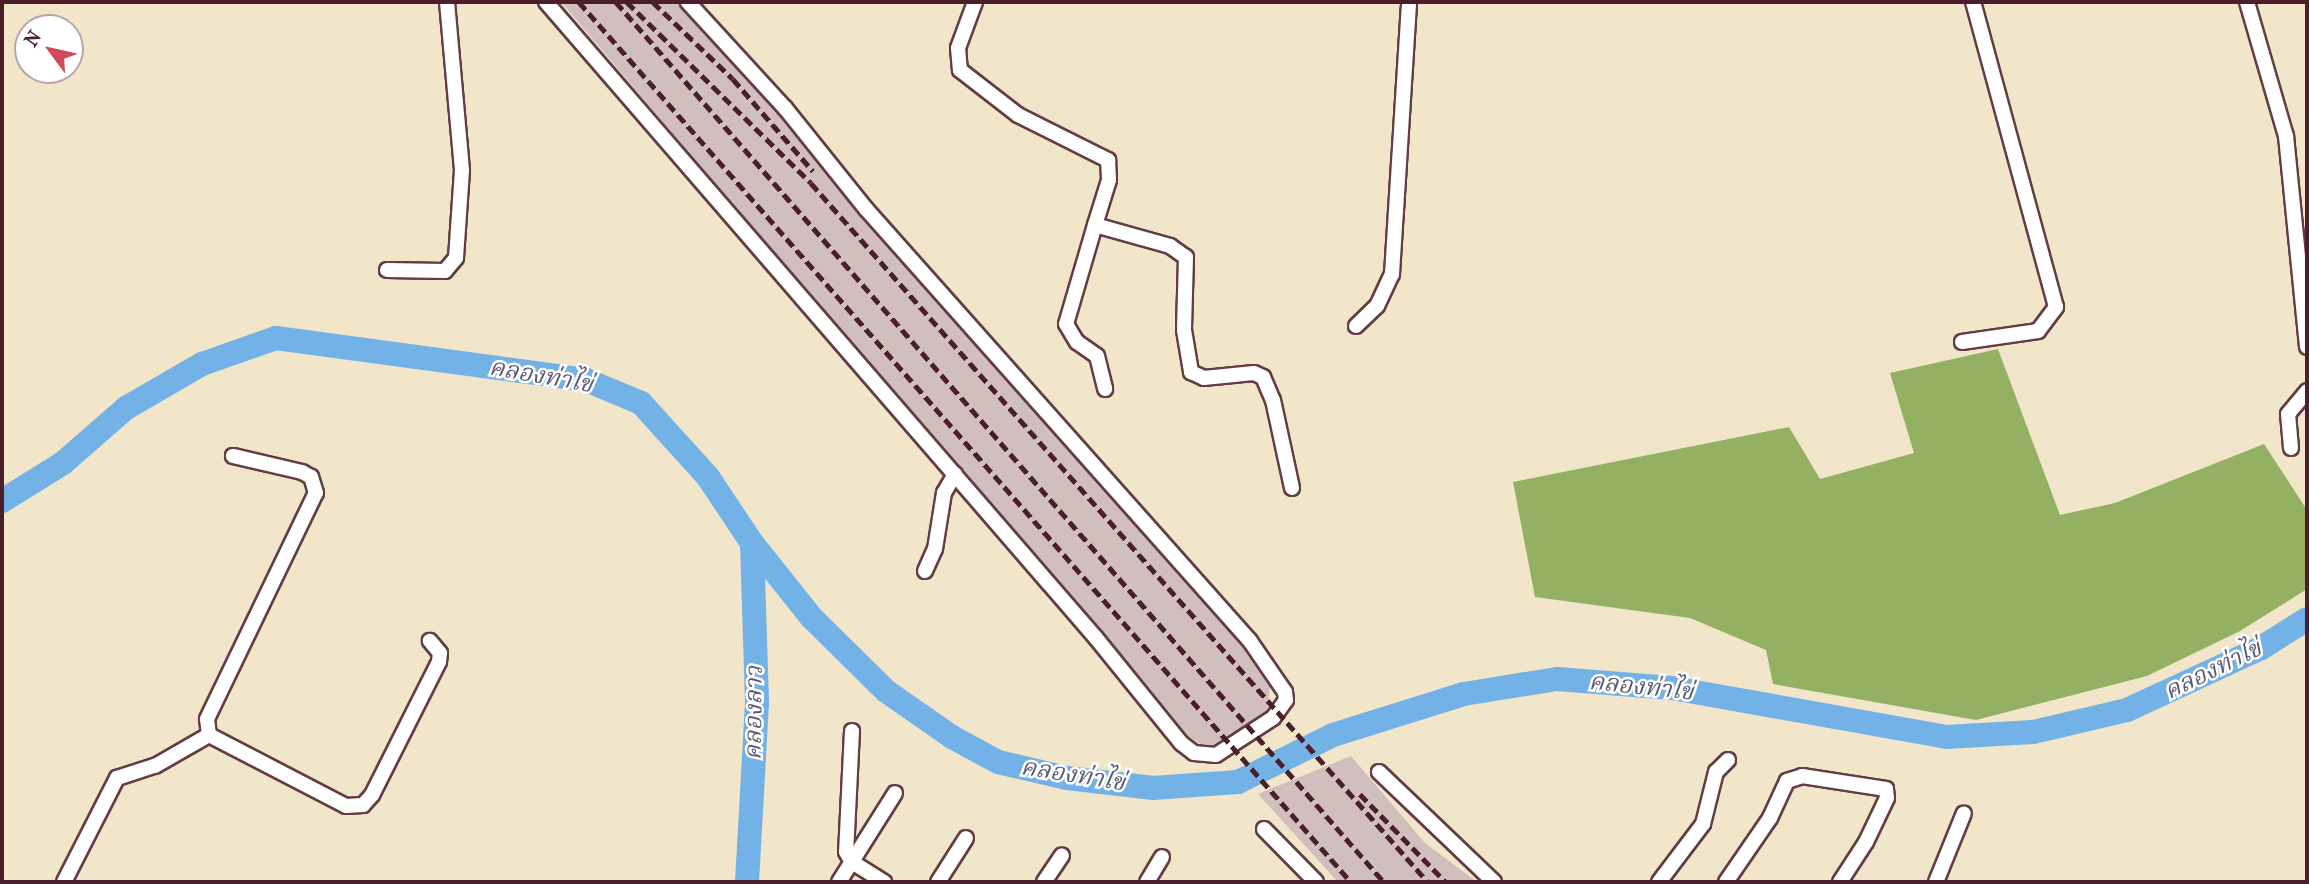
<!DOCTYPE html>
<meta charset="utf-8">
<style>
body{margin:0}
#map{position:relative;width:2309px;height:884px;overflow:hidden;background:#f1e5ca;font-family:"IM FELL French Canon","Noto Serif Thai",serif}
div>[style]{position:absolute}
.industrial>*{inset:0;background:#d1bfbd}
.forest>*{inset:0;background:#94b163}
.river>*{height:24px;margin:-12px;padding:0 12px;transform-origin:12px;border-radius:12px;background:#73b2e6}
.roads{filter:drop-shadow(2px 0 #633d43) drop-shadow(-2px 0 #633d43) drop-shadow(0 2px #633d43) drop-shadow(0 -2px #633d43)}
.street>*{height:14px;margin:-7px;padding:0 7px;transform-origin:7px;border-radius:7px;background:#fff}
.rail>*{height:4.5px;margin-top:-2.25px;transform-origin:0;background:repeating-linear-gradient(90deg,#4a1f2b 0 10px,transparent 0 15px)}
span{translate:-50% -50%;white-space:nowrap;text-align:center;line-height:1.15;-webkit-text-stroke:5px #fff;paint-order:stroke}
.water-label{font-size:24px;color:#5a5a76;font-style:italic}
.frame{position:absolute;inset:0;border:4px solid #4a1f2b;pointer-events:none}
.north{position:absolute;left:14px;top:14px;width:70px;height:70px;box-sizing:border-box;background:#fff;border:2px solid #b7a5aa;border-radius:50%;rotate:303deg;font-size:19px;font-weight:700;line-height:28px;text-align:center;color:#4a1f2b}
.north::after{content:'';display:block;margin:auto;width:24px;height:32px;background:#d1495b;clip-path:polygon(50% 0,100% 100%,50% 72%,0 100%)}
</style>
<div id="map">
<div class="industrial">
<i style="clip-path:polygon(561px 2px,681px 2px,1263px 666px,1271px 678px,1267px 712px,1260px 721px,1217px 745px,1202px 745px,1180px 731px)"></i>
<i style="clip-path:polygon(1351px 756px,1425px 843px,1477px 882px,1338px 882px,1258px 794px)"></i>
</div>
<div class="forest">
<i style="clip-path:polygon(1998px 349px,2060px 515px,2115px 503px,2264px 444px,2307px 510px,2307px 589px,2240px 631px,2147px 676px,1976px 720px,1773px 684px,1766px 650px,1690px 618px,1535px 597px,1513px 482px,1789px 427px,1820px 479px,1914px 453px,1890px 373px)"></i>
</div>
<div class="river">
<i style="left:2px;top:501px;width:72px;rotate:-31.9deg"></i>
<i style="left:63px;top:463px;width:84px;rotate:-41.1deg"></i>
<i style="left:126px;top:408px;width:88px;rotate:-30.1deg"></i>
<i style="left:202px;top:364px;width:78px;rotate:-19.4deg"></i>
<i style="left:276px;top:338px;width:313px;rotate:7.7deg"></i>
<i style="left:586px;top:380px;width:60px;rotate:22.7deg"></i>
<i style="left:641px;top:403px;width:100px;rotate:47.8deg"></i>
<i style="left:708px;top:477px;width:79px;rotate:56.3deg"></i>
<i style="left:752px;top:543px;width:95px;rotate:51.4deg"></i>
<i style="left:811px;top:617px;width:105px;rotate:44.6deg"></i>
<i style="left:886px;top:691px;width:80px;rotate:34.9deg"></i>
<i style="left:952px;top:737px;width:52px;rotate:28.5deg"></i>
<i style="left:998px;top:762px;width:71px;rotate:13.1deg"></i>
<i style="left:1067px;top:778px;width:87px;rotate:6.6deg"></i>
<i style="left:1153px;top:788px;width:85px;rotate:-4deg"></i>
<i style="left:1238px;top:782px;width:106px;rotate:-26.3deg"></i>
<i style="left:1333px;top:735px;width:137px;rotate:-17.4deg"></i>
<i style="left:1464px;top:694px;width:94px;rotate:-9.2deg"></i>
<i style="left:1557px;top:679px;width:115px;rotate:4.5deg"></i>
<i style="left:1672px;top:688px;width:278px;rotate:10.1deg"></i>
<i style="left:1946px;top:737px;width:87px;rotate:-3.3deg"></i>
<i style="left:2033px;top:732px;width:97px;rotate:-13.2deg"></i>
<i style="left:2127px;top:710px;width:148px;rotate:-24.8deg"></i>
<i style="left:2261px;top:648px;width:54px;rotate:-32.2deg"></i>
<i style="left:747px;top:882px;width:180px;rotate:-86.8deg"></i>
<i style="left:757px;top:702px;width:159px;rotate:-91.8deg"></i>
</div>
<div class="roads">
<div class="street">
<i style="left:546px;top:2px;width:841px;rotate:49.15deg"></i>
<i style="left:1096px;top:638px;width:135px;rotate:51deg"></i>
<i style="left:1181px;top:743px;width:16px;rotate:38deg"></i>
<i style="left:1194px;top:753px;width:22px;rotate:5deg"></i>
<i style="left:1216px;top:755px;width:68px;rotate:-33deg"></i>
<i style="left:1273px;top:718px;width:22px;rotate:-54deg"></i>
<i style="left:1286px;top:700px;width:8px;rotate:-97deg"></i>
<i style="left:1285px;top:692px;width:62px;rotate:-124.5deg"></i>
<i style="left:1250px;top:641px;width:578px;rotate:-131.63deg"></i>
<i style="left:866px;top:209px;width:129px;rotate:-128.7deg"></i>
<i style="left:785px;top:108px;width:144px;rotate:-132.5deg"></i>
<i style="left:975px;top:2px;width:49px;rotate:110.3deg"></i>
<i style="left:958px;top:48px;width:22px;rotate:85deg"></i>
<i style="left:960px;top:70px;width:73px;rotate:37.8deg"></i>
<i style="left:1018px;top:115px;width:101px;rotate:26.6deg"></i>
<i style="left:1108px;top:160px;width:20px;rotate:87deg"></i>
<i style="left:1109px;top:180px;width:47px;rotate:107.3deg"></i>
<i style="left:1095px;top:225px;width:78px;rotate:15.6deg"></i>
<i style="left:1170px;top:246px;width:19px;rotate:35deg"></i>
<i style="left:1186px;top:257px;width:73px;rotate:91.6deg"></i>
<i style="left:1184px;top:330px;width:43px;rotate:80.5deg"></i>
<i style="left:1191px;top:372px;width:14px;rotate:25deg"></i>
<i style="left:1204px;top:378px;width:50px;rotate:-5.7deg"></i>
<i style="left:1254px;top:373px;width:10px;rotate:24deg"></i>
<i style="left:1263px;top:377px;width:25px;rotate:67deg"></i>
<i style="left:1273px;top:400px;width:90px;rotate:77.8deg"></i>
<i style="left:2247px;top:2px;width:140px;rotate:73.8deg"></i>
<i style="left:2286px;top:136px;width:212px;rotate:84.3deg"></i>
<i style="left:1095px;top:225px;width:103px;rotate:106.3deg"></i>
<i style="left:1066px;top:324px;width:21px;rotate:59deg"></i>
<i style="left:1077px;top:342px;width:24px;rotate:35deg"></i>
<i style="left:1097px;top:356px;width:34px;rotate:76deg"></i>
<i style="left:387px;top:270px;width:58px;rotate:1deg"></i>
<i style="left:445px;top:271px;width:17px;rotate:-50deg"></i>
<i style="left:456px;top:258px;width:88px;rotate:-86.1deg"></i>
<i style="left:462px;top:170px;width:169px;rotate:-95.1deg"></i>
<i style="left:1356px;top:326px;width:29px;rotate:-44deg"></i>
<i style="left:1377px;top:306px;width:35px;rotate:-65deg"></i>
<i style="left:1392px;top:274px;width:273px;rotate:-86.4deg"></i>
<i style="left:1962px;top:342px;width:77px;rotate:-8.2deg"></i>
<i style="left:2038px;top:331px;width:30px;rotate:-53deg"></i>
<i style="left:2056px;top:307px;width:316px;rotate:-105.2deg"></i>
<i style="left:2291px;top:448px;width:34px;rotate:-95deg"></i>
<i style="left:2288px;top:414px;width:30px;rotate:-50deg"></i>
<i style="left:925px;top:571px;width:24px;rotate:-66deg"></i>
<i style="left:935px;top:549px;width:57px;rotate:-80.9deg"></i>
<i style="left:944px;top:493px;width:22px;rotate:-60deg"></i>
<i style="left:852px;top:731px;width:121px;rotate:92.8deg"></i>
<i style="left:846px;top:852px;width:12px;rotate:59deg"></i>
<i style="left:852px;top:862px;width:38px;rotate:32deg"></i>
<i style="left:209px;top:735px;width:16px;rotate:-97deg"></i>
<i style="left:207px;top:719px;width:251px;rotate:-64.3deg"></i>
<i style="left:316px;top:493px;width:17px;rotate:-107deg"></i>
<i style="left:311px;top:477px;width:10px;rotate:-151deg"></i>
<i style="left:302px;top:472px;width:71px;rotate:-166.9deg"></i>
<i style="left:209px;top:735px;width:154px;rotate:27.4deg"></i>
<i style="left:346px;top:806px;width:17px;rotate:-3deg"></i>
<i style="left:363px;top:805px;width:13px;rotate:-48deg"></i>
<i style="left:372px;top:795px;width:149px;rotate:-63.3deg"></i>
<i style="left:439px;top:662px;width:9px;rotate:-84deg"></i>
<i style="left:440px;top:653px;width:16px;rotate:-130deg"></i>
<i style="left:1379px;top:772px;width:159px;rotate:43.7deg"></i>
<i style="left:1264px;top:829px;width:74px;rotate:45.5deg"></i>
<i style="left:64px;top:882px;width:117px;rotate:-63deg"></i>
<i style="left:117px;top:778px;width:40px;rotate:-18deg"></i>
<i style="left:155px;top:766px;width:62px;rotate:-29.9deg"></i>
<i style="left:839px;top:882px;width:105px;rotate:-57.8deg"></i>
<i style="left:938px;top:882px;width:52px;rotate:-57.5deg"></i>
<i style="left:1044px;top:882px;width:32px;rotate:-56deg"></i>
<i style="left:1147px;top:882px;width:29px;rotate:-59deg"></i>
<i style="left:1659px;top:882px;width:73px;rotate:-52.8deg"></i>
<i style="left:1703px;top:824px;width:54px;rotate:-76deg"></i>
<i style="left:1716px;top:772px;width:17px;rotate:-45deg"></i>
<i style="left:1726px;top:882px;width:78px;rotate:-55.5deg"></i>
<i style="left:1770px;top:818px;width:41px;rotate:-65.3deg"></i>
<i style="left:1787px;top:781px;width:16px;rotate:-18deg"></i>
<i style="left:1802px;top:776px;width:85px;rotate:8.8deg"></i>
<i style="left:1886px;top:789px;width:9px;rotate:84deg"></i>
<i style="left:1887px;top:798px;width:49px;rotate:115.5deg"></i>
<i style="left:1866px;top:842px;width:48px;rotate:123deg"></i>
<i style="left:1936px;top:882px;width:74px;rotate:-67.9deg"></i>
</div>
</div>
<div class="rail">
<i style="left:579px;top:2px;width:1171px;rotate:48.74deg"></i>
<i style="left:616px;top:2px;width:1168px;rotate:48.89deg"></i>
<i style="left:627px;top:2px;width:258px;rotate:44.5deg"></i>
<i style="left:811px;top:183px;width:932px;rotate:48.57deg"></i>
<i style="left:653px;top:2px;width:111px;rotate:43.9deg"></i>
<i style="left:733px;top:79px;width:122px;rotate:49deg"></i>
<i style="left:1360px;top:794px;width:123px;rotate:45.7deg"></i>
</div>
<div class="water-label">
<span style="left:541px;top:376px;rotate:10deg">คลองท่าไข่</span>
<span style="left:2213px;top:670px;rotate:-26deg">คลองท่าไข่</span>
<span style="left:1641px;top:687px;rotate:6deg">คลองท่าไข่</span>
<span style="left:754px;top:713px;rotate:-89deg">คลองลาว</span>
<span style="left:1073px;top:775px;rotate:9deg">คลองท่าไข่</span>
</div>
<div class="frame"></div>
<div class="north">N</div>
</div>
